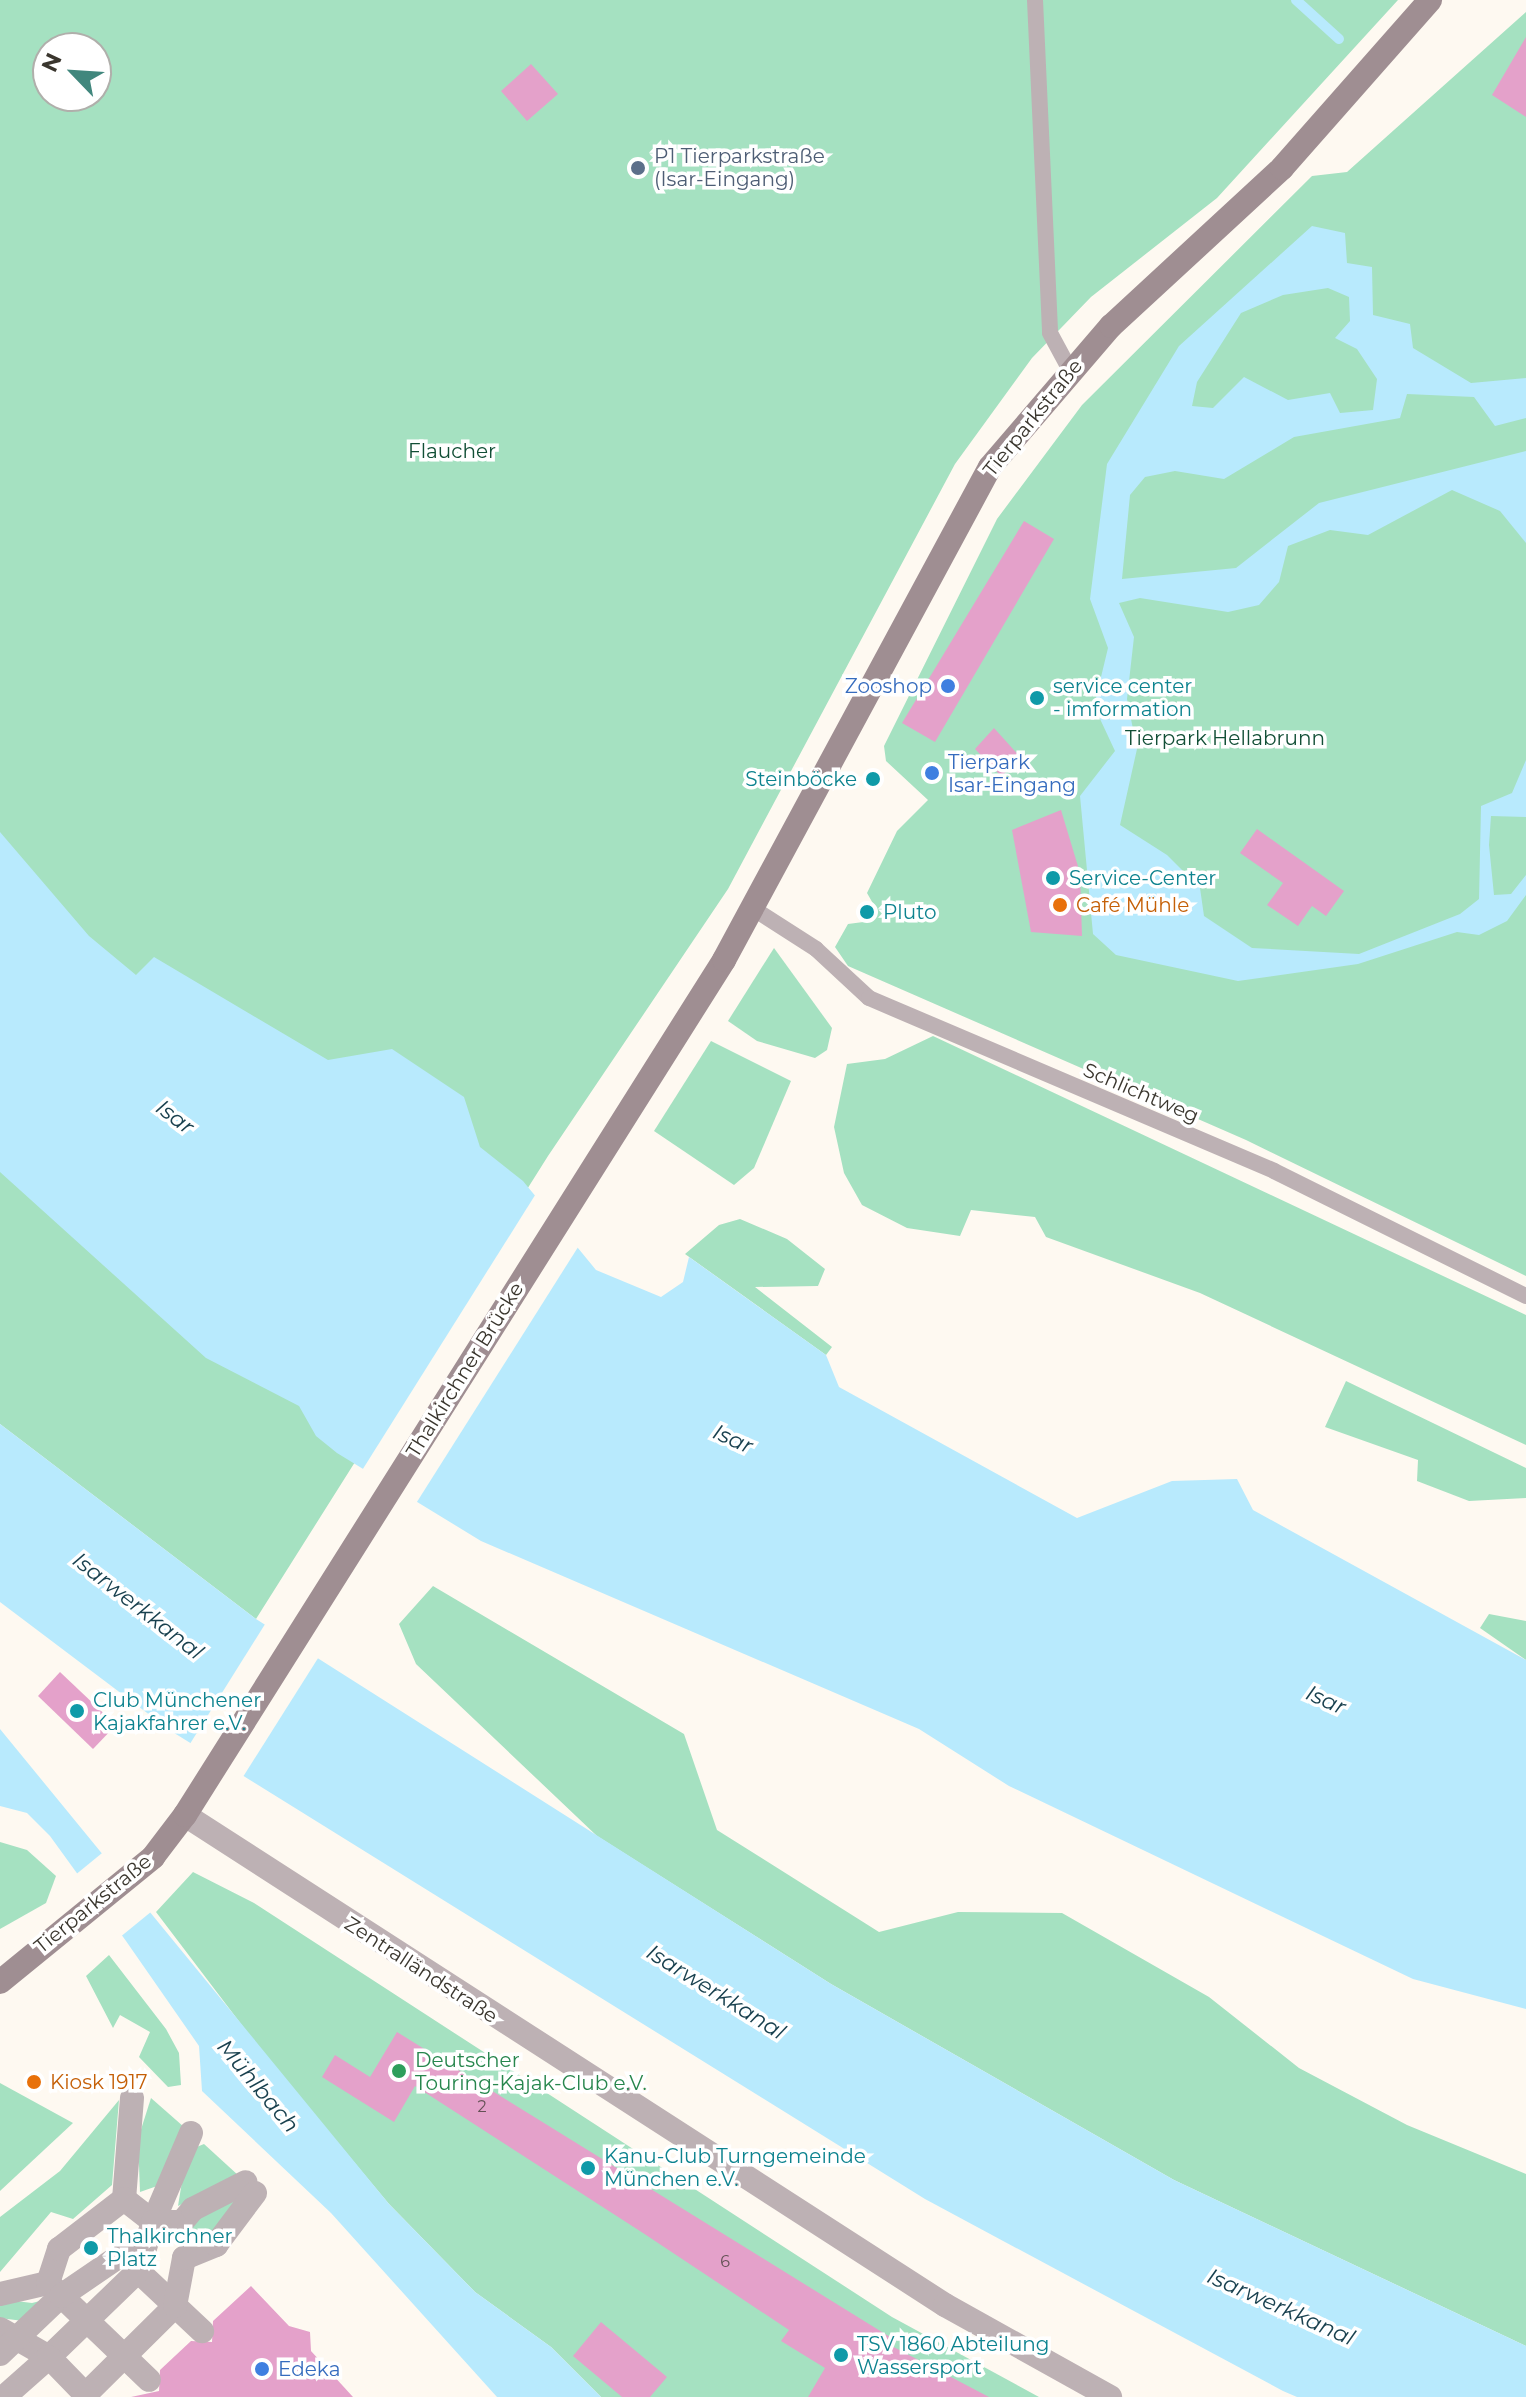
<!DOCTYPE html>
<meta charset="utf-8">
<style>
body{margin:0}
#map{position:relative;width:1526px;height:2397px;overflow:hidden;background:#fef9f1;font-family:Montserrat,sans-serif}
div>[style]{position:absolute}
.green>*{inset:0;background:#a5e1c1}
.water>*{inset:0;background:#b8eafd}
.pier>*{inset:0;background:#fef9f1}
.stream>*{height:10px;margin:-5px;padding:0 5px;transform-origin:5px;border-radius:5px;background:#b8eafd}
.building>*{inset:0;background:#e4a1ca}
.lane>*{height:16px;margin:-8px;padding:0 8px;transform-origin:8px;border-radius:8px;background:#bdb1b4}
.street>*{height:24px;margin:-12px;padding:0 12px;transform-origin:12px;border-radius:12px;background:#bdb1b4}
.secondary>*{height:24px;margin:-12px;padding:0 12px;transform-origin:12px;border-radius:12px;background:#9f8e92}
.dots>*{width:22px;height:22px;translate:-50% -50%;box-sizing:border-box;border:4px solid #fff;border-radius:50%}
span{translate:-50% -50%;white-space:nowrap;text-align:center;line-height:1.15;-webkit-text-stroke:7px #fff;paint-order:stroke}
.number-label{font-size:16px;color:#645155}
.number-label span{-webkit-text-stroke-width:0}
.service-label{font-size:20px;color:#4e5e75}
.left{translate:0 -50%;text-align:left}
.street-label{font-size:20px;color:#3a362e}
.park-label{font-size:20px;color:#124f36}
.shop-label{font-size:20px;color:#366cbe}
.right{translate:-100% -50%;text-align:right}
.culture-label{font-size:20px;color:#0d838f}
.food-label{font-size:20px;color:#c56008}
.leisure-label{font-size:20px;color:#27864d}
.water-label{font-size:22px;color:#19414f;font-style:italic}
.north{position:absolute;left:32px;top:32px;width:80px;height:80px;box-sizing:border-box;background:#fff;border:2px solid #b0afab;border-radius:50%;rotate:295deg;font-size:22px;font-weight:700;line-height:32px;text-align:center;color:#3a362e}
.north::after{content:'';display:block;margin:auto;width:28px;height:36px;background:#41877d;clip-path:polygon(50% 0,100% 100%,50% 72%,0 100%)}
</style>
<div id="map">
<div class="green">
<i style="clip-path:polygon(evenodd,0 0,1398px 0,1217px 198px,1091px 297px,1032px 358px,955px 464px,728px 889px,548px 1156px,256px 1619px,0 1424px,0 0,48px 48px,96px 48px,96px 96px,48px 96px,48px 48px)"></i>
<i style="clip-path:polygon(1526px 12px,1526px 1276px,1246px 1140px,848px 966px,835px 947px,848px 924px,871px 921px,875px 907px,867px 893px,897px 831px,928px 800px,886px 761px,884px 746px,997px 519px,1082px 405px,1312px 176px,1347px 172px)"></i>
<i style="clip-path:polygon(774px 948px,832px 1028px,827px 1050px,815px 1058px,757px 1041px,728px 1021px)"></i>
<i style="clip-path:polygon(933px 1036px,1526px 1315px,1526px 1445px,1200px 1293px,1046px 1237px,1035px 1217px,971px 1210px,960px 1236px,907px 1228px,862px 1205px,844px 1173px,834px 1127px,847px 1064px,885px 1059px)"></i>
<i style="clip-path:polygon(711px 1041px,791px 1081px,754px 1168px,734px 1185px,654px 1131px)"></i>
<i style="clip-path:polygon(740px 1219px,787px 1239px,825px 1269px,818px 1286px,755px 1287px,832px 1347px,826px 1355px,685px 1254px,719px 1225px)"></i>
<i style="clip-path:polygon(1346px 1381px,1526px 1468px,1526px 1498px,1469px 1501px,1417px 1481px,1418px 1460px,1325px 1427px)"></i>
<i style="clip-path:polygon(433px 1586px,684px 1734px,717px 1830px,879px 1932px,958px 1912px,1062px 1913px,1209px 1997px,1299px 2068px,1407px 2125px,1526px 2174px,1526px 2346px,1174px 2180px,831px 1984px,597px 1836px,416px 1664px,399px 1624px)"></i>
<i style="clip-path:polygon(1489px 1614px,1526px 1621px,1526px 1660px,1480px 1628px)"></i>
<i style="clip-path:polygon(0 1842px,27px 1850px,56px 1876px,46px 1903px,0 1929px)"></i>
<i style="clip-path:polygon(193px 1872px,254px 1903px,892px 2317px,1039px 2397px,601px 2397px,551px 2347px,475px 2292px,389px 2204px,263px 2053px,156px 1912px)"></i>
<i style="clip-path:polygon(109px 1955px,166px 2029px,179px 2053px,181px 2085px,168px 2087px,139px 2057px,150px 2032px,120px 2015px,113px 2028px,86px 1976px)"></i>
<i style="clip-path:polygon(0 2083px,73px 2123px,0 2191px)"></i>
<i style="clip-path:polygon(151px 2098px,184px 2127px,160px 2185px,140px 2192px,138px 2139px)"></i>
<i style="clip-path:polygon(119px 2100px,112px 2185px,73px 2219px,51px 2212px,0 2272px,0 2217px,60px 2171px)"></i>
<i style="clip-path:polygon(204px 2144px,239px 2176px,178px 2206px,187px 2151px)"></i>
<i style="clip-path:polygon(238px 2199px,209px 2240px,187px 2240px,197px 2212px)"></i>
<i style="clip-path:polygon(0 2299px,32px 2303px,40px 2301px,23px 2321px,0 2318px)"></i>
</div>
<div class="water">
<i style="clip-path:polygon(evenodd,1312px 226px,1345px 233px,1347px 263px,1372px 267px,1373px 315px,1410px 324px,1413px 348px,1471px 383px,1526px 378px,1526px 418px,1495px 426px,1474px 397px,1407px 394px,1400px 418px,1294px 437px,1224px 479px,1175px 471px,1145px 477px,1130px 495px,1122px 579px,1236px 568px,1319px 503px,1526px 451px,1526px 543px,1500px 511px,1452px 490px,1368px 535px,1330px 530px,1288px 546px,1279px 582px,1259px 605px,1228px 612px,1140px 598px,1119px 603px,1134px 637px,1127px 699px,1137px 749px,1120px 825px,1167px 855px,1200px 888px,1204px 916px,1252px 948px,1359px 954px,1460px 914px,1479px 899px,1481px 806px,1512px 793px,1526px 760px,1526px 817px,1491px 816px,1489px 845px,1494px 895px,1511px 894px,1526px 875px,1526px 895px,1507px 921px,1479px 935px,1457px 932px,1358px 964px,1238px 981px,1116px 955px,1093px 934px,1080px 796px,1115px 751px,1094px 706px,1108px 648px,1090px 599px,1107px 464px,1179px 346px,1312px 226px,1328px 288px,1349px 297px,1350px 321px,1335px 338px,1357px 349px,1377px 379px,1373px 410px,1340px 413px,1330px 393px,1288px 400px,1244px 377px,1213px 408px,1192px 406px,1197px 382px,1241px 313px,1283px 295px,1328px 288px)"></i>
<i style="clip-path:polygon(0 832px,89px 936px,136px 975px,154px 957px,328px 1060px,392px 1049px,464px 1097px,480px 1147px,523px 1181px,596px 1270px,661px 1297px,683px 1282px,689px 1257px,826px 1355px,839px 1387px,1077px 1518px,1172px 1481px,1237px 1479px,1253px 1510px,1526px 1660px,1526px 2009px,1413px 1979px,1009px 1786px,919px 1729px,481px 1541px,337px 1453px,316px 1436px,299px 1406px,206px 1358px,0 1172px)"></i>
<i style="clip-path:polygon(0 1424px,256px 1619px,831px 1984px,1174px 2180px,1526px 2346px,1526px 2397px,1297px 2397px,1283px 2391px,925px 2199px,171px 1731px,0 1602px)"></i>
<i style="clip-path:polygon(0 1729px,389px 2204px,475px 2292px,551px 2347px,601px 2397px,497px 2397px,331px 2213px,202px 2091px,199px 2046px,126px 1941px,50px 1836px,27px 1813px,0 1806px)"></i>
</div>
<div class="pier">
<i style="clip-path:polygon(537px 1192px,580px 1244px,415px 1505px,361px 1472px)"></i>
<i style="clip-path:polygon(267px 1621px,320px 1655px,241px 1780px,188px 1747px)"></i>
<i style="clip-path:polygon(107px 1849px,157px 1907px,119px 1938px,74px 1876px)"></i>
</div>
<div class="stream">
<i style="left:1296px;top:0;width:58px;rotate:42.2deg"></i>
</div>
<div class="building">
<i style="clip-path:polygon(1526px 37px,1526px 117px,1492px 95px)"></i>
<i style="clip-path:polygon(531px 64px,558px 94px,527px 121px,501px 91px)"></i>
<i style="clip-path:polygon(1024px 521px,1054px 539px,935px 742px,902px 723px)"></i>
<i style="clip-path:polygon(994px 728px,1022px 759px,1001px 776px,975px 749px)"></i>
<i style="clip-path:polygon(1061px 810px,1080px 873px,1082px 936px,1031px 932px,1012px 830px)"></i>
<i style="clip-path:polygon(1257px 829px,1344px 891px,1326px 916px,1312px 906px,1298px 926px,1267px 905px,1283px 883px,1240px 853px)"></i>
<i style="clip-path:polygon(60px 1672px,116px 1725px,93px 1749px,38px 1696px)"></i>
<i style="clip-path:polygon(397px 2032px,890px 2337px,886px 2343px,989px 2397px,808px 2397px,825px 2368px,781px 2341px,789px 2330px,643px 2233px,415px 2086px,394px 2122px,322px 2077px,335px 2055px,370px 2077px)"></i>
<i style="clip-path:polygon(251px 2286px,289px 2326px,310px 2332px,311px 2351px,353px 2397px,131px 2397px,159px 2391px,160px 2370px,191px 2341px,212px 2342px,213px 2321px)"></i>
<i style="clip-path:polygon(601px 2322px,667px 2377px,650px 2397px,622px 2397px,573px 2356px)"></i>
</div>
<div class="lane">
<i style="left:1035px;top:0;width:333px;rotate:87.4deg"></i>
<i style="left:1050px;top:333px;width:42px;rotate:61.6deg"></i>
<i style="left:754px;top:909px;width:74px;rotate:32.8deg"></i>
<i style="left:816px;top:949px;width:72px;rotate:42.8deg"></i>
<i style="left:869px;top:998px;width:440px;rotate:23.1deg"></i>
<i style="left:1274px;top:1171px;width:281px;rotate:26.4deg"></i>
</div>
<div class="street">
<i style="left:185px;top:1815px;width:904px;rotate:32.81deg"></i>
<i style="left:945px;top:2305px;width:189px;rotate:29.1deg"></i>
<i style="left:132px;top:2098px;width:101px;rotate:94.5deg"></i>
<i style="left:124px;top:2199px;width:37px;rotate:38deg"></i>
<i style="left:153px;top:2222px;width:51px;rotate:107deg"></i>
<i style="left:138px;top:2271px;width:88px;rotate:43.2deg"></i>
<i style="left:191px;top:2133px;width:97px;rotate:113.1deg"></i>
<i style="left:153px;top:2222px;width:29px"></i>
<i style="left:182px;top:2222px;width:17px;rotate:-50deg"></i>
<i style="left:193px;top:2209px;width:59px;rotate:-27deg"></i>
<i style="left:50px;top:2285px;width:137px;rotate:43.8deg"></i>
<i style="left:0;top:2294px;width:49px;rotate:-12.9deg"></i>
<i style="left:48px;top:2283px;width:36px;rotate:-72deg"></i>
<i style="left:59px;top:2249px;width:82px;rotate:-37.6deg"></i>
<i style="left:0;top:2329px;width:56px;rotate:29.7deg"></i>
<i style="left:49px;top:2357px;width:124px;rotate:-44deg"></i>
<i style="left:0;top:2354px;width:84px;rotate:-43.6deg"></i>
<i style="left:61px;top:2296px;width:107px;rotate:-34.3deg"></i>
<i style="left:4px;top:2397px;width:60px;rotate:-41.6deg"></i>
<i style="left:49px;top:2357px;width:53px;rotate:45.8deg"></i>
<i style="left:83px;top:2397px;width:129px;rotate:-44.7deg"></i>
<i style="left:175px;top:2306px;width:49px;rotate:-79.4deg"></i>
<i style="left:184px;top:2258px;width:35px;rotate:-22deg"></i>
<i style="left:216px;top:2245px;width:65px;rotate:-53.1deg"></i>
</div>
<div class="secondary">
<i style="left:0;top:1982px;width:198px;rotate:-39.2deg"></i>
<i style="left:153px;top:1857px;width:53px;rotate:-52.7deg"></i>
<i style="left:185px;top:1815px;width:1011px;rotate:-57.77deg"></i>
<i style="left:724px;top:960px;width:560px;rotate:-61.65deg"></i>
<i style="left:990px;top:467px;width:186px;rotate:-49.4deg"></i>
<i style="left:1111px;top:326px;width:233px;rotate:-42.7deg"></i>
<i style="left:1282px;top:168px;width:224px;rotate:-48.6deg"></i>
</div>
<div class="dots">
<i style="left:638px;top:168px;background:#5c6f8a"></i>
<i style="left:948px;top:686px;background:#3f7fe0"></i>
<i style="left:1037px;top:698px;background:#0f9aa8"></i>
<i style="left:932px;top:773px;background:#3f7fe0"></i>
<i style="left:873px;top:779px;background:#0f9aa8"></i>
<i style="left:1053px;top:878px;background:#0f9aa8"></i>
<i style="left:1060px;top:905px;background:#e8710a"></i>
<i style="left:867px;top:912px;background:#0f9aa8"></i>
<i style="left:77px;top:1711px;background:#0f9aa8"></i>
<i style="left:399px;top:2071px;background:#2e9e5b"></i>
<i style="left:34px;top:2082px;background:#e8710a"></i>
<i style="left:588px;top:2168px;background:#0f9aa8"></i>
<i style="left:91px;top:2248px;background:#0f9aa8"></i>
<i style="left:841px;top:2355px;background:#0f9aa8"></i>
<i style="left:262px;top:2369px;background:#3f7fe0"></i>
</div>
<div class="number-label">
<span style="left:482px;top:2107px">2</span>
<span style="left:725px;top:2262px">6</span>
</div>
<div class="service-label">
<span class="left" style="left:654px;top:168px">P1 Tierparkstraße<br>(Isar-Eingang)</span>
</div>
<div class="street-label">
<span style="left:1033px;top:418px;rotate:-51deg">Tierparkstraße</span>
<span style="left:1141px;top:1093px;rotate:23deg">Schlichtweg</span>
<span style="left:465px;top:1370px;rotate:-58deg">Thalkirchner Brücke</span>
<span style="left:93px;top:1904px;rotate:-39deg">Tierparkstraße</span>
<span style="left:421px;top:1970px;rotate:33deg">Zentralländstraße</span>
</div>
<div class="park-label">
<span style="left:452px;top:451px">Flaucher</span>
<span style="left:1225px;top:738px">Tierpark Hellabrunn</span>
</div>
<div class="shop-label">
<span class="right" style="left:932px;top:686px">Zooshop</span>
<span class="left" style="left:948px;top:774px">Tierpark<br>Isar-Eingang</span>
<span class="left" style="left:278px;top:2369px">Edeka</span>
</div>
<div class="culture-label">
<span class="left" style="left:1053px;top:698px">service center<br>- imformation</span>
<span class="right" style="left:857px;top:779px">Steinböcke</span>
<span class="left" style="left:1069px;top:878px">Service-Center</span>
<span class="left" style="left:883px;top:912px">Pluto</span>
<span class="left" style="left:93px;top:1712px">Club Münchener<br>Kajakfahrer e.V.</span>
<span class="left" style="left:604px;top:2168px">Kanu-Club Turngemeinde<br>München e.V.</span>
<span class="left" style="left:107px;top:2248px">Thalkirchner<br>Platz</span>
<span class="left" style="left:857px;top:2356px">TSV 1860 Abteilung<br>Wassersport</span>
</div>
<div class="food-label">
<span class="left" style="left:1076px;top:905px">Café Mühle</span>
<span class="left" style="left:50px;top:2082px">Kiosk 1917</span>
</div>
<div class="leisure-label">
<span class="left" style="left:415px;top:2072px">Deutscher<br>Touring-Kajak-Club e.V.</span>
</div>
<div class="water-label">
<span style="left:175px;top:1117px;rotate:37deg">Isar</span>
<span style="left:733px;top:1439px;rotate:24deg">Isar</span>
<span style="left:138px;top:1606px;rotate:38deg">Isarwerkkanal</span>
<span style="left:1326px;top:1700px;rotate:24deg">Isar</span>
<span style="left:716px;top:1992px;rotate:32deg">Isarwerkkanal</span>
<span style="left:258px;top:2086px;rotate:50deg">Mühlbach</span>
<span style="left:1281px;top:2307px;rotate:24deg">Isarwerkkanal</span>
</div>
<div class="north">N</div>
</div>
